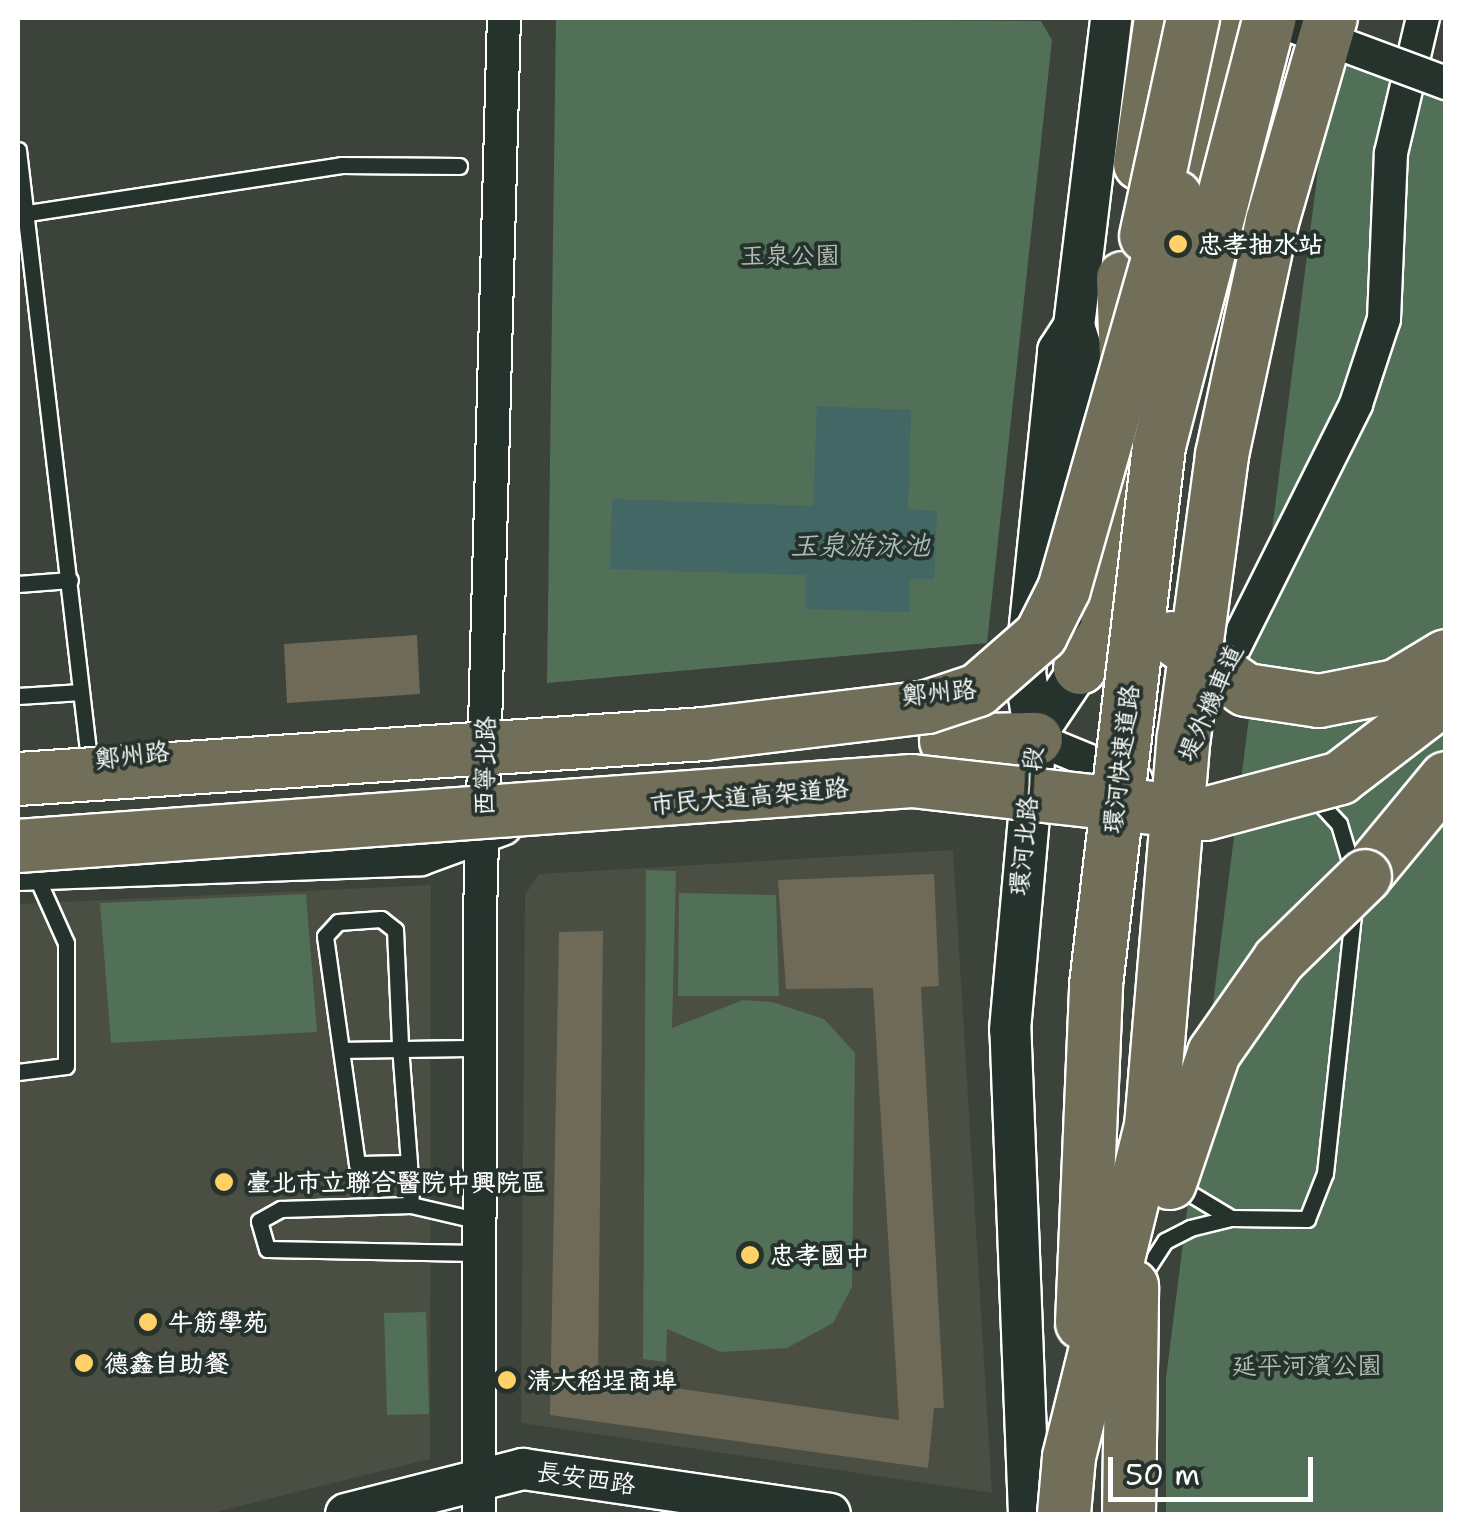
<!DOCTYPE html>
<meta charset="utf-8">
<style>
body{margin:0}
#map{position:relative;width:1463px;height:1532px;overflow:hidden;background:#3c433a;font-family:"Shantell Sans","LXGW WenKai TC",sans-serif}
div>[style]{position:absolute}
.built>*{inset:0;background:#4b4e43}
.green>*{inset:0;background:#526f57}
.water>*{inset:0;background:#426765}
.building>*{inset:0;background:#6f6957}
.roads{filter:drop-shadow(2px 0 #fff) drop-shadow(-2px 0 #fff) drop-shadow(0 2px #fff) drop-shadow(0 -2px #fff)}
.service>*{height:15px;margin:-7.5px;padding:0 7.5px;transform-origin:7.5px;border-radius:7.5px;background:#26332d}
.minor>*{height:32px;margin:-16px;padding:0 16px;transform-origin:16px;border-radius:16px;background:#26332d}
.tertiary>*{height:40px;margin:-20px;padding:0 20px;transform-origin:20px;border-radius:20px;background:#26332d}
.trunk>*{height:52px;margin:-26px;padding:0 26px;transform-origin:26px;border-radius:26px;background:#716e59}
.bridges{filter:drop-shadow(2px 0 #fff) drop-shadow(-2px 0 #fff) drop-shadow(0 2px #fff) drop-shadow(0 -2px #fff)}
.minor-bridge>*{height:32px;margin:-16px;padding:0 16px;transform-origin:16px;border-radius:16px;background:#26332d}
.trunk-bridge>*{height:52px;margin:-26px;padding:0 26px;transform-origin:26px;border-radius:26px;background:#716e59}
.dots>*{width:28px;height:28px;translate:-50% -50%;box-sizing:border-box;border:5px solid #26332d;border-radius:50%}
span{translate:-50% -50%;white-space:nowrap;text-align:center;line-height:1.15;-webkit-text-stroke:8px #26332d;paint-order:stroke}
.poi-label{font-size:25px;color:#fff;font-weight:700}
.left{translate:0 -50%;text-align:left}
.park-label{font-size:25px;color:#b1beb3}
.street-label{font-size:25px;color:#fff}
.water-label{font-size:28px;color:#aabbba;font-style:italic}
.frame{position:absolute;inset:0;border:20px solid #fff;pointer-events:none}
.scale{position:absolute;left:1108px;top:1457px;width:205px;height:45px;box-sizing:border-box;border:5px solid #fff;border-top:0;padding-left:12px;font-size:30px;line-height:35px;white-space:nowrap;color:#fff;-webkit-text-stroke:8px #26332d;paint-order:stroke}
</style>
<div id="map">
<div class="built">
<i style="clip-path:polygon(953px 850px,992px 1493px,521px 1423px,525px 895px,539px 874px)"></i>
<i style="clip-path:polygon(431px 885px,430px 1459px,208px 1514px,18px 1514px,18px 904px)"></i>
</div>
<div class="green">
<i style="clip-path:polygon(556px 18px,1041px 21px,1052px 40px,987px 643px,547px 683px)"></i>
<i style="clip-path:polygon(1332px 60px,1445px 96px,1445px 1514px,1166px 1514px,1166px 1378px,1250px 709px,1225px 694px,1259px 632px)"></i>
<i style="clip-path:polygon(646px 870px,676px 871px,672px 1028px,743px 1000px,772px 1002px,824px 1019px,855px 1053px,852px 1287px,833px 1323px,787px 1348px,721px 1352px,667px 1329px,666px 1362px,643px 1359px)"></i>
<i style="clip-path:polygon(679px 893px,776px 895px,779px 996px,678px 996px)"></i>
<i style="clip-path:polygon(306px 894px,317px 1032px,111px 1043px,100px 903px)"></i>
<i style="clip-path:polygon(426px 1312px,429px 1414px,387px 1415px,384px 1313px)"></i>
</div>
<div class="water">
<i style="clip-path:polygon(817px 406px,911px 410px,908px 509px,937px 511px,934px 579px,910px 579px,909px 612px,806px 609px,805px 575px,610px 569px,612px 499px,813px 506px)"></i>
</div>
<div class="building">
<i style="clip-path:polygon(417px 635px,420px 694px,287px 703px,284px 644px)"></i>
<i style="clip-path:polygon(934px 874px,939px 986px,921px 987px,944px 1408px,934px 1408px,928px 1468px,550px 1415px,559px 932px,603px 931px,598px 1377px,899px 1420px,873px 988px,786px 989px,778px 880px)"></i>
</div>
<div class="roads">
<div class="service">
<i style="left:18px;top:150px;width:613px;rotate:83.35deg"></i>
<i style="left:28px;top:213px;width:317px;rotate:-8.7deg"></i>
<i style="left:341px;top:165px;width:118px;rotate:0.5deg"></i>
<i style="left:18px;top:584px;width:52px;rotate:-4.4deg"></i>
<i style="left:18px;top:696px;width:63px;rotate:-3.6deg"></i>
<i style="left:1314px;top:797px;width:37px;rotate:47deg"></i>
<i style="left:1339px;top:824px;width:49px;rotate:73.4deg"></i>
<i style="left:345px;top:1050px;width:133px;rotate:-0.9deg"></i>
<i style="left:18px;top:1072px;width:48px;rotate:-7.1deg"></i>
<i style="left:66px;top:1066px;width:123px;rotate:-90deg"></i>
<i style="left:66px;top:943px;width:79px;rotate:-114deg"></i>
<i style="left:409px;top:1163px;width:52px;rotate:178.9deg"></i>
<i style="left:357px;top:1164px;width:230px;rotate:-98deg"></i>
<i style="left:325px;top:936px;width:19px;rotate:-47deg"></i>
<i style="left:338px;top:922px;width:43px;rotate:-4deg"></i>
<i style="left:381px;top:919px;width:18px;rotate:38deg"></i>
<i style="left:395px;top:930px;width:116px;rotate:87.5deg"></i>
<i style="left:400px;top:1046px;width:117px;rotate:85.6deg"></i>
<i style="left:409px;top:1163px;width:42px;rotate:87.3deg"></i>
<i style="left:1176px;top:1185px;width:64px;rotate:31deg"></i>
<i style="left:476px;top:1253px;width:209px;rotate:-178.9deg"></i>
<i style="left:267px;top:1249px;width:29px;rotate:-106deg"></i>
<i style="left:259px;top:1221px;width:25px;rotate:-29deg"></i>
<i style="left:281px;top:1209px;width:130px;rotate:-1.8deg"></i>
<i style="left:411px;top:1205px;width:67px;rotate:13deg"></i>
<i style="left:1139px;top:1281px;width:48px;rotate:-57deg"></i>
<i style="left:1165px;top:1241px;width:28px;rotate:-27deg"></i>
<i style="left:1190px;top:1228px;width:42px;rotate:-13.7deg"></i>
<i style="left:1231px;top:1218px;width:76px;rotate:0.8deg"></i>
<i style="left:1307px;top:1219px;width:49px;rotate:-68.6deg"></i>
<i style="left:1325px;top:1173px;width:271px;rotate:-83.8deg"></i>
</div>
<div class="minor">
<i style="left:1215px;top:686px;width:315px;rotate:-63.4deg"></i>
<i style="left:1356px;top:404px;width:89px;rotate:-71.8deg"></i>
<i style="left:1384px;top:319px;width:166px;rotate:-87.6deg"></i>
<i style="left:1391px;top:153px;width:139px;rotate:-76.7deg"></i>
<i style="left:1036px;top:739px;width:108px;rotate:22.3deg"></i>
<i style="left:479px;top:1514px;width:600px;rotate:-89.9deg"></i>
<i style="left:480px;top:914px;width:896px;rotate:-88.47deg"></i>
</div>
<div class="tertiary">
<i style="left:1074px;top:326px;width:45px;rotate:72deg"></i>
<i style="left:1088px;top:369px;width:103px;rotate:92.8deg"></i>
<i style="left:1028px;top:746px;width:94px;rotate:-56.3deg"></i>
<i style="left:1080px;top:668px;width:93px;rotate:-91.8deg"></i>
<i style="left:18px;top:870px;width:402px;rotate:-2.1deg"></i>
<i style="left:420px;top:855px;width:87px;rotate:-20.1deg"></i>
<i style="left:346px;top:1514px;width:183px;rotate:-14.3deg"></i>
<i style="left:523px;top:1469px;width:310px;rotate:8.3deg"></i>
<i style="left:1029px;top:1514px;width:484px;rotate:-92.2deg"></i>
<i style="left:1010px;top:1030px;width:292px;rotate:-84.9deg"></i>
<i style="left:1036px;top:739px;width:67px;rotate:-99.5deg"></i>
<i style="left:1025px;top:673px;width:324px;rotate:-84.1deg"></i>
<i style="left:1058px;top:351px;width:30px;rotate:-57deg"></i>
<i style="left:1074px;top:326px;width:310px;rotate:-83.1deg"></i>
</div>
<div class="trunk">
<i style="left:1140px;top:164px;width:148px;rotate:-81.8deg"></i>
<i style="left:1176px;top:197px;width:189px;rotate:-71.2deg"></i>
<i style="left:1080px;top:668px;width:44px;rotate:-53.4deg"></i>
<i style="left:1106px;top:633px;width:192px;rotate:-83.1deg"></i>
<i style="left:1129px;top:442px;width:164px;rotate:-92.1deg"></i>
<i style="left:946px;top:741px;width:90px;rotate:-1.3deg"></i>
<i style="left:1365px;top:876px;width:127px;rotate:-50.4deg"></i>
</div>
</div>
<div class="bridges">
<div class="minor-bridge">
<i style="left:1271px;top:18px;width:187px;rotate:20.4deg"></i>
</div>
<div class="trunk-bridge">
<i style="left:1146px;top:236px;width:223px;rotate:-77.8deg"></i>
<i style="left:1172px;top:638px;width:90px;rotate:35.1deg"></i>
<i style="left:1246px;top:690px;width:74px;rotate:8.6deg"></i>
<i style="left:1319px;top:701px;width:78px;rotate:-11deg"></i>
<i style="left:1396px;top:686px;width:58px;rotate:-31deg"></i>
<i style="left:18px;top:779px;width:687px;rotate:-3.75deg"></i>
<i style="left:704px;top:734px;width:225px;rotate:-6.9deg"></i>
<i style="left:927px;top:707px;width:54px;rotate:-18.4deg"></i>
<i style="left:978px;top:690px;width:84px;rotate:-41.1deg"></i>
<i style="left:1041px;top:635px;width:51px;rotate:-63.4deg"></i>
<i style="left:1064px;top:589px;width:408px;rotate:-74.1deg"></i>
<i style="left:18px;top:846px;width:896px;rotate:-4.16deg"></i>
<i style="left:912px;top:781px;width:295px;rotate:6.4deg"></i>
<i style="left:1205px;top:814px;width:140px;rotate:-14.9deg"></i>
<i style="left:1340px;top:778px;width:133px;rotate:-37.4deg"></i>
<i style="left:1170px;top:1183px;width:137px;rotate:-71.3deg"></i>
<i style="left:1214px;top:1053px;width:113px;rotate:-55deg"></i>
<i style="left:1279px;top:960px;width:120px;rotate:-44.3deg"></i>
<i style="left:1082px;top:1323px;width:338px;rotate:-87.6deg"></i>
<i style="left:1096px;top:985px;width:543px;rotate:-83.33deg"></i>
<i style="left:1159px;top:446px;width:442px;rotate:-75.5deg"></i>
<i style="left:1064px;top:1514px;width:57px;rotate:-85deg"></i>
<i style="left:1069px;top:1457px;width:341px;rotate:-76.1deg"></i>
<i style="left:1151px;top:1126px;width:390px;rotate:-85.2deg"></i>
<i style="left:1184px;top:737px;width:285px;rotate:-82.3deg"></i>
<i style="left:1222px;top:455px;width:238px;rotate:-77.9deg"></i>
<i style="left:1272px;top:222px;width:212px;rotate:-73.9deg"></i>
<i style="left:1129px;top:1514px;width:228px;rotate:-89.2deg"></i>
</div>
</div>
<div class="dots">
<i style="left:1178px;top:244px;background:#ffd166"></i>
<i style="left:224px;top:1182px;background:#ffd166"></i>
<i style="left:750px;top:1255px;background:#ffd166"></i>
<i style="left:148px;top:1322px;background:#ffd166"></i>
<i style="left:84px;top:1363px;background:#ffd166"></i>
<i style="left:507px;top:1380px;background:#ffd166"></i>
</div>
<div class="poi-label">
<span class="left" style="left:1198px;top:244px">忠孝抽水站</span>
<span class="left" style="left:246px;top:1182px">臺北市立聯合醫院中興院區</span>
<span class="left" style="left:770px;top:1255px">忠孝國中</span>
<span class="left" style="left:168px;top:1322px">牛筋學苑</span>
<span class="left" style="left:104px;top:1363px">德鑫自助餐</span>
<span class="left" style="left:527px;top:1380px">清大稻埕商埠</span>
</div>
<div class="park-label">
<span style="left:790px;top:255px">玉泉公園</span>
<span style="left:1307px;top:1365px">延平河濱公園</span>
</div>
<div class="street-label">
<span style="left:939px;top:692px;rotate:-5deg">鄭州路</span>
<span style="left:1210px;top:703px;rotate:-66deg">堤外機車道</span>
<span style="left:132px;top:755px;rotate:-6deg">鄭州路</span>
<span style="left:1121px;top:759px;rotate:-83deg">環河快速道路</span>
<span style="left:485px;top:766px;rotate:-89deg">西寧北路</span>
<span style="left:749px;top:796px;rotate:-5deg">市民大道高架道路</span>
<span style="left:1026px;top:821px;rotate:-84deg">環河北路一段</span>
<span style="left:586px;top:1478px;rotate:8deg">長安西路</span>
</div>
<div class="water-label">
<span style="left:860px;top:545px">玉泉游泳池</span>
</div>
<div class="frame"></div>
<div class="scale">50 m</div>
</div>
